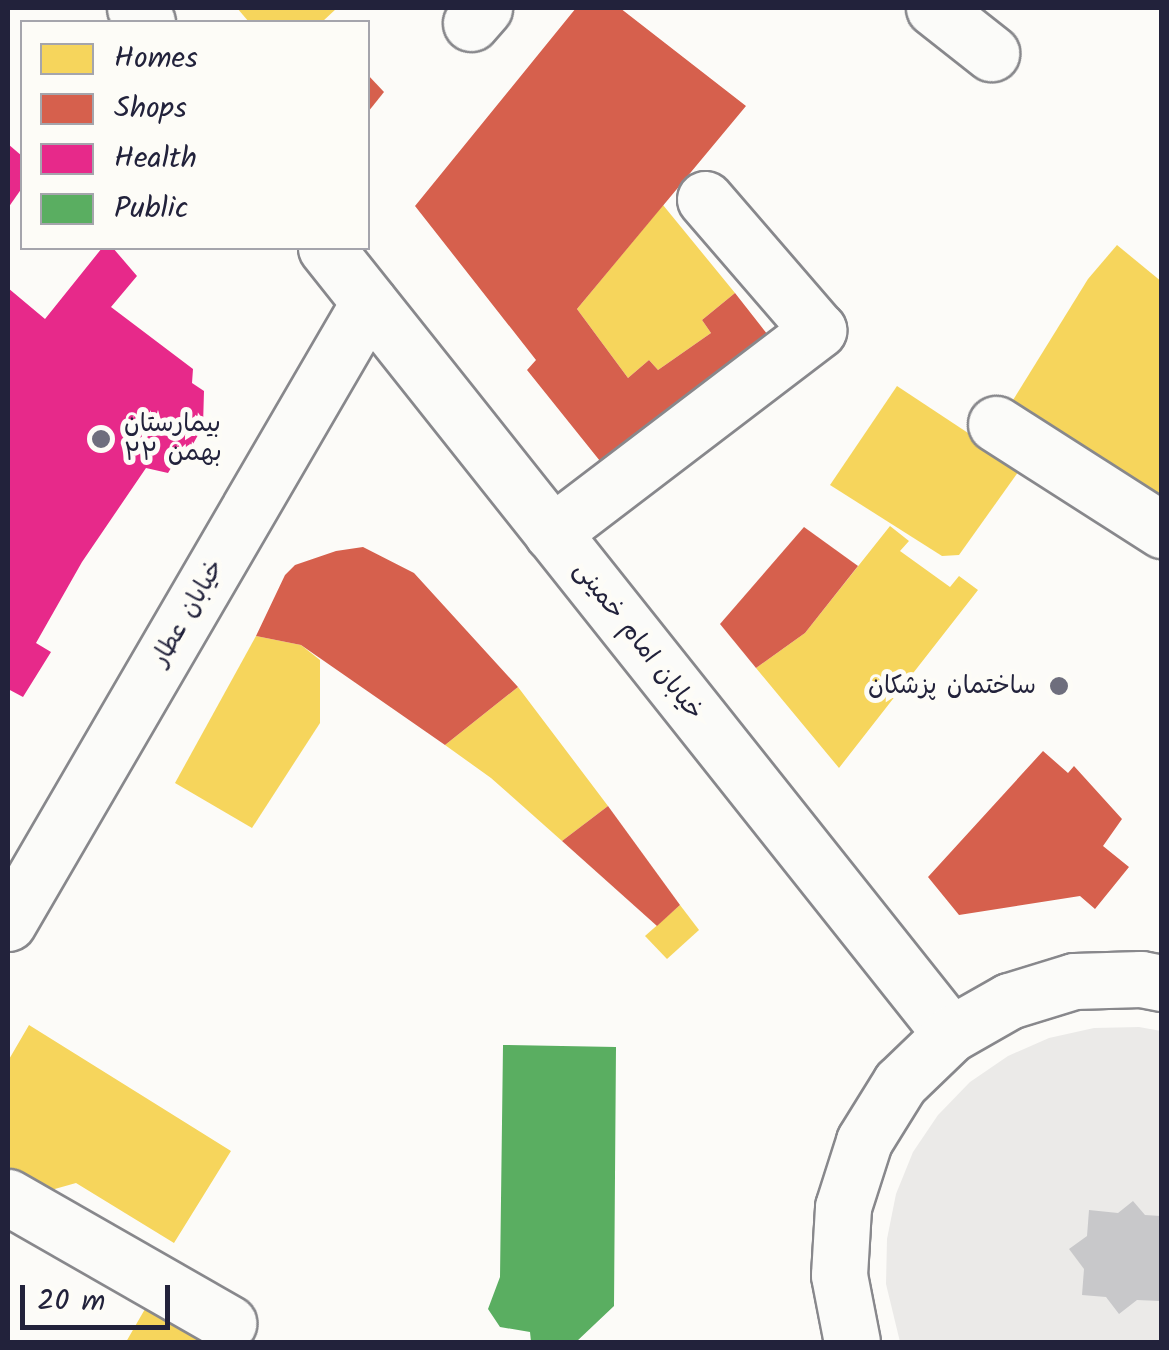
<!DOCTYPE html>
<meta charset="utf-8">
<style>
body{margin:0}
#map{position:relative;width:1169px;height:1350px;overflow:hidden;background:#fcfbf8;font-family:Kalam,"Playpen Sans Arabic",sans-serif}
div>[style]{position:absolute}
.green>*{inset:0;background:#ebeae8}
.water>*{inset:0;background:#c8c8ca}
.homes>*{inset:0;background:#f6d55c}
.shops>*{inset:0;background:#d6604d}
.health>*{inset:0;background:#e7298a}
.public>*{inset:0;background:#5aae61}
.roads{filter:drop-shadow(2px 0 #88888c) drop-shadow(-2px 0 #88888c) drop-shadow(0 2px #88888c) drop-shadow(0 -2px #88888c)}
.minor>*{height:55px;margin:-27.5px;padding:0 27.5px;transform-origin:27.5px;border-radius:27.5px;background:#fbfbf9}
.major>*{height:55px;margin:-27.5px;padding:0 27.5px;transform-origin:27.5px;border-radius:27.5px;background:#fbfbf9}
.dots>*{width:28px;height:28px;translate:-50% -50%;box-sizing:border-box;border:5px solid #fdfcf7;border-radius:50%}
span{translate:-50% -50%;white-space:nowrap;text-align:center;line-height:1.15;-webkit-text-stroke:10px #fdfcf7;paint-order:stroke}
.poi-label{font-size:25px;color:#22223b}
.left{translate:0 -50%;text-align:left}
.right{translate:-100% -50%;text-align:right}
.street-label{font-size:25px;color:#22223b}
.frame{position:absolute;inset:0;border:10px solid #22223b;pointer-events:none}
.legend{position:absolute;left:20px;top:20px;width:350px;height:230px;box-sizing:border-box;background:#fdfcf7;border:2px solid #a5a5ac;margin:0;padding:12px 18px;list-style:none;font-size:30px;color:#22223b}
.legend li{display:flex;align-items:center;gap:20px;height:50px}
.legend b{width:50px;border:2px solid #a5a5ac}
.scale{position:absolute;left:20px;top:1285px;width:150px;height:45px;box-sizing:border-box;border:5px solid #22223b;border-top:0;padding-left:12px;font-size:30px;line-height:35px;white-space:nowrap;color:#22223b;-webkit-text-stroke:8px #fdfcf7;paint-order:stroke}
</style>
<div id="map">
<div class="green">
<i style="clip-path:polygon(1139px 1027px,1161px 1031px,1161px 1342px,900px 1342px,886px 1284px,887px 1239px,896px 1194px,913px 1152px,938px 1115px,970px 1082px,1008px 1056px,1049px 1038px,1094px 1028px)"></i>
</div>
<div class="water">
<i style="clip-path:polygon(1133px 1201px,1145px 1215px,1161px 1216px,1160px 1301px,1137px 1300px,1119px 1314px,1106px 1297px,1082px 1295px,1084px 1269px,1069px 1249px,1087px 1236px,1089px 1210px,1118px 1213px)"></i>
</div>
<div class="homes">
<i style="clip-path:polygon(237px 8px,337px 8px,322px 22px,249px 22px)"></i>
<i style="clip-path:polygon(663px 205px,735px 293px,702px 320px,711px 333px,658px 370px,649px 360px,628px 378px,577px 309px)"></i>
<i style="clip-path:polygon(1117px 245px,1162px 282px,1162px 499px,1010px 405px,1088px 279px)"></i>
<i style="clip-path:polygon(897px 386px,1021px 468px,959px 555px,942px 556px,830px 485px)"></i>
<i style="clip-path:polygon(890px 526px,909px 541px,900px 551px,950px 587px,959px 576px,978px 590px,839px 768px,756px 668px,805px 633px)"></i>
<i style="clip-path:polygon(256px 636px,301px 645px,320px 660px,320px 723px,252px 828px,175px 783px)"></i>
<i style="clip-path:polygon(518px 687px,608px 806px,562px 841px,491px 778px,445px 745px)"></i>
<i style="clip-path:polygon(680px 905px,699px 930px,667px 959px,645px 936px)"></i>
<i style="clip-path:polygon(29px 1025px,231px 1151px,174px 1243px,76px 1183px,37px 1194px,8px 1175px,8px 1061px)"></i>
<i style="clip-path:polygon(145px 1309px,205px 1342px,126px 1342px)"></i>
</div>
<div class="shops">
<i style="clip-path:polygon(576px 8px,620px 8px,746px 106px,577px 309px,628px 378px,649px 360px,658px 370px,711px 333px,702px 320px,735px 293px,775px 344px,627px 461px,600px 461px,527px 370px,536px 360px,415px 206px)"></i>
<i style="clip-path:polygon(368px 75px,384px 92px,368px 112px)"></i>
<i style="clip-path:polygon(804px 527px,858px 566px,805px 633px,756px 668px,720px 624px)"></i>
<i style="clip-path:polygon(363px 547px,414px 573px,518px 687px,445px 745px,301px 645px,256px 636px,285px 575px,295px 565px,336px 551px)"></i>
<i style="clip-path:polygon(1043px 751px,1068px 773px,1074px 766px,1122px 819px,1103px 846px,1129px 867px,1095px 909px,1080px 896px,959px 915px,928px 877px)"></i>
<i style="clip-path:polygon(608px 806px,680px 905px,657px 926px,562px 841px)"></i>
</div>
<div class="health">
<i style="clip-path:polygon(8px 144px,22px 156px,22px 188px,8px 208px)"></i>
<i style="clip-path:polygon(102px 248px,113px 248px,137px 276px,111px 307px,193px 369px,192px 383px,204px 391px,203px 426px,188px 453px,180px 453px,168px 473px,146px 468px,82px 562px,36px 643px,51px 652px,23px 697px,8px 689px,8px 288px,45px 319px)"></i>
</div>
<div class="public">
<i style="clip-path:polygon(503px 1045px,616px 1047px,614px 1306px,576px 1342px,531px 1342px,530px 1332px,500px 1327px,488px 1309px,500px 1277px)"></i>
</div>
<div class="roads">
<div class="minor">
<i style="left:934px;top:8px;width:73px;rotate:38.3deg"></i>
<i style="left:471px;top:23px;width:20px;rotate:-49deg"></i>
<i style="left:996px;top:424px;width:197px;rotate:32.6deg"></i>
<i style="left:552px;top:533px;width:335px;rotate:-37.3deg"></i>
<i style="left:818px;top:330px;width:173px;rotate:-130.8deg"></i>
<i style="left:8px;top:923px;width:718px;rotate:-59.83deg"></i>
<i style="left:8px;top:1197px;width:254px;rotate:29.8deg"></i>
</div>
<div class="major">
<i style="left:135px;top:8px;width:18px;rotate:49deg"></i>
<i style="left:326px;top:248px;width:1004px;rotate:51.51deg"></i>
<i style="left:852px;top:1342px;width:68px;rotate:-101deg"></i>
<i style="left:839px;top:1275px;width:68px;rotate:-86.6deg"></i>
<i style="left:843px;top:1207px;width:69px;rotate:-72.3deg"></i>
<i style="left:864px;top:1141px;width:68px;rotate:-58.2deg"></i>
<i style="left:900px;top:1083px;width:71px;rotate:-43.9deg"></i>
<i style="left:951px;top:1034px;width:67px;rotate:-29.6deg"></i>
<i style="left:1009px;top:1001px;width:68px;rotate:-17.1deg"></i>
<i style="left:1074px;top:981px;width:67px;rotate:-1.7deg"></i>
<i style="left:1141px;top:979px;width:21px;rotate:11deg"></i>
</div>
</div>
<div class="dots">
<i style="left:101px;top:439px;background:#6e6e7d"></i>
<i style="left:1059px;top:686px;background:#6e6e7d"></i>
</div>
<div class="poi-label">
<span class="left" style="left:124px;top:439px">بیمارستان<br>۲۲ بهمن</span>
<span class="right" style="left:1036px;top:686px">ساختمان پزشکان</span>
</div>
<div class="street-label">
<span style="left:188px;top:613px;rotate:-60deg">خیابان عطار</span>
<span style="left:638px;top:641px;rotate:52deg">خیابان امام خمینی</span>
</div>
<div class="frame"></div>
<ul class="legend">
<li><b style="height:28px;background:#f6d55c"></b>Homes</li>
<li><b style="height:28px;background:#d6604d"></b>Shops</li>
<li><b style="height:28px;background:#e7298a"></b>Health</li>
<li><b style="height:28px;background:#5aae61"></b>Public</li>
</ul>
<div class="scale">20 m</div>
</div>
